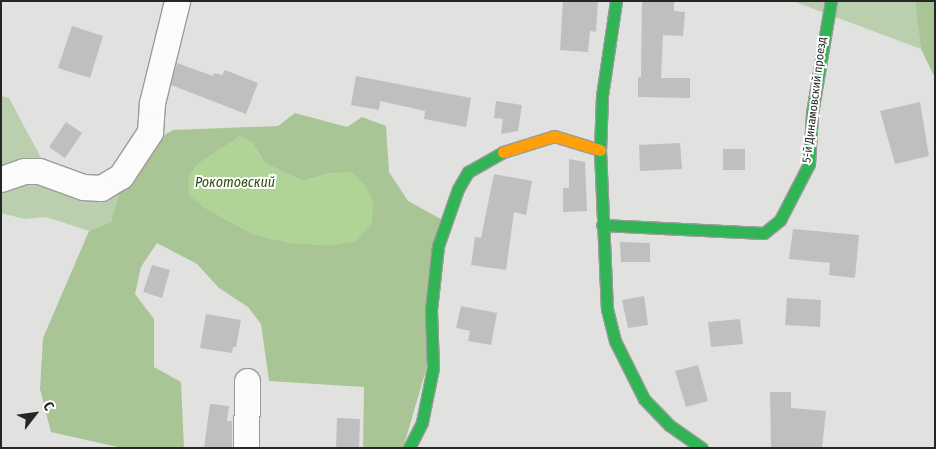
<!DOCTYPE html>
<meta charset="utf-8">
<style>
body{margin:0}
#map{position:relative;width:936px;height:449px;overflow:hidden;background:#e1e2e0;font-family:"Fira Sans Condensed",sans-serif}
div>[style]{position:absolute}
.green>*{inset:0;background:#bacfae}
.forest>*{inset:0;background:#a9c596}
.water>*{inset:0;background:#afd496}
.building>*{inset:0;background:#bebfbe}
.roads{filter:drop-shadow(1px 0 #9b9c9a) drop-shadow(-1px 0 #9b9c9a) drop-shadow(0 1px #9b9c9a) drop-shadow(0 -1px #9b9c9a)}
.street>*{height:25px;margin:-12.5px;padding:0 12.5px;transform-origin:12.5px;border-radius:12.5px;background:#fafbfa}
.fast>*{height:11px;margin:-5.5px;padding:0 5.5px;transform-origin:5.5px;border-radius:5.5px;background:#30b455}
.slow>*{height:11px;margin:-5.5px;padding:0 5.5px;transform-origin:5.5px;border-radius:5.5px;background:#ff9f0a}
span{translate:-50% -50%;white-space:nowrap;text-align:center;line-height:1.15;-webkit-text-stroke:4px #fff;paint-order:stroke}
.street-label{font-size:12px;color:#262725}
.water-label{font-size:14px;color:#2c4d11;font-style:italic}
.frame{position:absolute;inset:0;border:2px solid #262725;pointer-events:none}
.north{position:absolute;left:10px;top:389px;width:50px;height:50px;-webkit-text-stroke:4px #fff;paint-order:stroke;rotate:60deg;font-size:14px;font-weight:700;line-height:20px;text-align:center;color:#262725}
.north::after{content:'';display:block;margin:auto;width:18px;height:22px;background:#262725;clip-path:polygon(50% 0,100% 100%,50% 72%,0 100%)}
</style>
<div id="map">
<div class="green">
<i style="clip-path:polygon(915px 1px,921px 49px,795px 2px,795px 1px)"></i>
<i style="clip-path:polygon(1px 96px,9px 98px,46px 167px,1px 171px)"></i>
<i style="clip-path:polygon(24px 178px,105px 195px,119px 193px,111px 222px,89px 231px,46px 217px,25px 219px,1px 213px,1px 187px)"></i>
</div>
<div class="forest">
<i style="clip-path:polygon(915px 1px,935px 1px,935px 78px,921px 49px)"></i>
<i style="clip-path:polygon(evenodd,295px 113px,347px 127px,362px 117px,386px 126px,389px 172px,408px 201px,441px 219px,426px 370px,403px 448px,363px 448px,364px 387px,269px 381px,261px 324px,248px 307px,219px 288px,197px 264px,157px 243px,141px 267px,135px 294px,154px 319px,154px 367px,181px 382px,184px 448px,122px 448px,51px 432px,40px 389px,43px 338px,89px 231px,111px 222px,119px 193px,154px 141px,173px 130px,278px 126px,295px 113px,240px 136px,252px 143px,266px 164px,303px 181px,331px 173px,255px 235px,202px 206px,220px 151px,240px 136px)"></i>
</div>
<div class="water">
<i style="clip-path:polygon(240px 136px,252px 143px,266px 164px,303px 181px,331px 173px,351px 172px,366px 186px,373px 202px,372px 224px,356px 241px,332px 246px,288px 243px,255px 235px,202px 206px,189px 195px,188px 179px,197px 164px)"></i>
</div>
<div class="building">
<i style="clip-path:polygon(563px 1px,598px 1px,596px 32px,590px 31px,588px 52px,560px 50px)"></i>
<i style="clip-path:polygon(642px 1px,674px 1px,674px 11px,685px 12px,683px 36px,663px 35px,661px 78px,690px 78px,690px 98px,638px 97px,638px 77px,641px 77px)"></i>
<i style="clip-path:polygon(72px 26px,103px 36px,90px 78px,58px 68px)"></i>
<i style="clip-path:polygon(177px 63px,213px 76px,214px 73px,222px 75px,225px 70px,258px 83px,246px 114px,171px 85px)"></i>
<i style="clip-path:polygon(356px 76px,471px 98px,466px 127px,424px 119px,425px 111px,380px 101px,379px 110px,351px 105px)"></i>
<i style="clip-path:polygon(496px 101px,522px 105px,518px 131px,501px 134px,503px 119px,494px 118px)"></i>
<i style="clip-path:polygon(920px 102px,929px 156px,895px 164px,880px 111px)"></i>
<i style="clip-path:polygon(66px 122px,82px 133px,65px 158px,49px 147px)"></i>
<i style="clip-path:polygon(680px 143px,682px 169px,640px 171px,639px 145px)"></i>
<i style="clip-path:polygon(723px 149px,745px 149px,745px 170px,723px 170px)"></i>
<i style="clip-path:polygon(569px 159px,585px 162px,587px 211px,563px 212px,563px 188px,569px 188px)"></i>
<i style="clip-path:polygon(494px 174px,532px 181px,526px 215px,514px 212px,506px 270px,471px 265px,475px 237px,481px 238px)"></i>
<i style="clip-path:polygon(793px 229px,859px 235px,855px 278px,829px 275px,830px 263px,789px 259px)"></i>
<i style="clip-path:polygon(620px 242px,650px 243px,650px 262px,621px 262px)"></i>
<i style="clip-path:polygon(152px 265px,170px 270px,162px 298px,143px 292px)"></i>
<i style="clip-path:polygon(644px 296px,648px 325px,628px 328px,622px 300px)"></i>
<i style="clip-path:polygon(787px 298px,821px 300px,820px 327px,785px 325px)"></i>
<i style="clip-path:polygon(461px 306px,497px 313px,491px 345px,468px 341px,470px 331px,456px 328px)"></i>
<i style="clip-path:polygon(206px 314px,241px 320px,236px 347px,233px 347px,232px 353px,200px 348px)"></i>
<i style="clip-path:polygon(740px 319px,743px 344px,711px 347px,708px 322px)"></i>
<i style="clip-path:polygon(698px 365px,708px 401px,686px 407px,675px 371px)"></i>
<i style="clip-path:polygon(770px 392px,791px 392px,791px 408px,826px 411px,822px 448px,771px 448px)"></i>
<i style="clip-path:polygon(210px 404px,229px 406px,227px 421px,232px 421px,232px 448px,204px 448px)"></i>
<i style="clip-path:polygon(337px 418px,360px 419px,359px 448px,336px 448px)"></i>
</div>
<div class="roads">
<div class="street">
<i style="left:1px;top:179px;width:24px;rotate:-19deg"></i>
<i style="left:24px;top:171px;width:15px"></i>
<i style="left:39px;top:171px;width:47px;rotate:20deg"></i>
<i style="left:83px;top:187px;width:18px;rotate:3deg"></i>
<i style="left:101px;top:188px;width:23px;rotate:-31deg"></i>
<i style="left:121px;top:176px;width:53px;rotate:-56.6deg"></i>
<i style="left:150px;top:132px;width:29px;rotate:-86deg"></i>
<i style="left:152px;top:103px;width:105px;rotate:-76.2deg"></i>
<i style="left:246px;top:448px;width:67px;rotate:-89.1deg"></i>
</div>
<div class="fast">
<i style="left:616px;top:1px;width:96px;rotate:98.4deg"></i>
<i style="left:602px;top:96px;width:54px;rotate:92.1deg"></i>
<i style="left:600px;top:150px;width:159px;rotate:87.5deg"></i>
<i style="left:607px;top:309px;width:33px;rotate:76deg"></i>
<i style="left:615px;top:341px;width:65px;rotate:63.4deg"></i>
<i style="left:644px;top:399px;width:36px;rotate:46deg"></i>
<i style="left:669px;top:425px;width:40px;rotate:34.9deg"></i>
<i style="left:602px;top:225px;width:162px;rotate:2.8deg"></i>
<i style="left:764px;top:233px;width:21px;rotate:-39deg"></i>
<i style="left:780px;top:220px;width:63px;rotate:-62.6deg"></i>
<i style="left:809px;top:164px;width:51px;rotate:-86.6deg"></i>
<i style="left:812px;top:113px;width:114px;rotate:-80.4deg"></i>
<i style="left:409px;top:448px;width:29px;rotate:-63deg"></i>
<i style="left:422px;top:422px;width:55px;rotate:-78.5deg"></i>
<i style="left:433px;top:368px;width:58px;rotate:-92deg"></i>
<i style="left:431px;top:310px;width:64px;rotate:-83.8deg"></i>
<i style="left:438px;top:246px;width:60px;rotate:-70.7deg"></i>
<i style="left:458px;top:189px;width:20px;rotate:-60deg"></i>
<i style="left:468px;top:172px;width:40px;rotate:-29.7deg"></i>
</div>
<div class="slow">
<i style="left:503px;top:152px;width:53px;rotate:-17.4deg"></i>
<i style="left:554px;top:136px;width:48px;rotate:16.9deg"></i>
</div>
</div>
<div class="street-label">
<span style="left:815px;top:100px;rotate:-83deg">5-й Динамовский проезд</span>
</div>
<div class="water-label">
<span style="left:235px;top:183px">Рокотовский</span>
</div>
<div class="frame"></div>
<div class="north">С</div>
</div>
